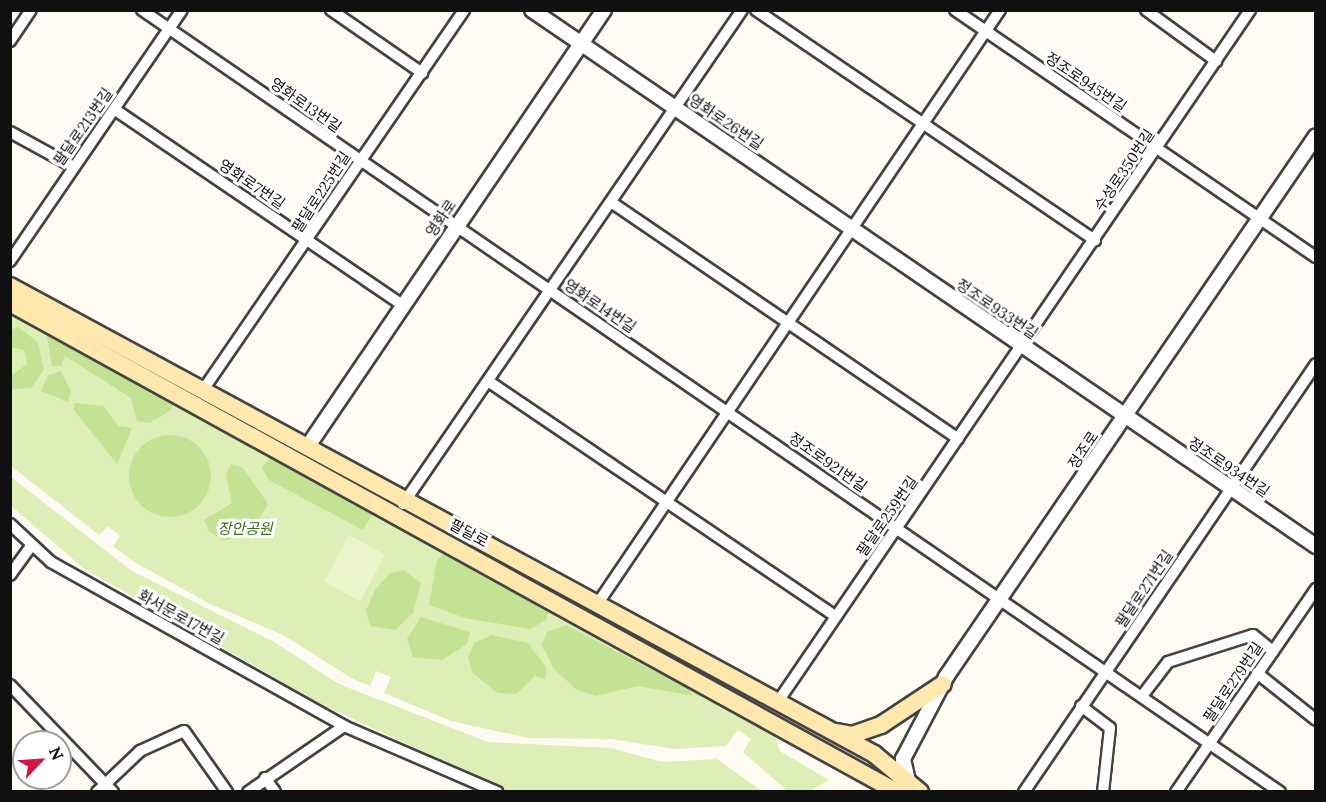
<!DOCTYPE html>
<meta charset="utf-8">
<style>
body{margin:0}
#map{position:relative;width:1326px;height:802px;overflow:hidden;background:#fffbf3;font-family:Lora,"Noto Sans KR",serif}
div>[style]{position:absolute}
.green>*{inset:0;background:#ddefb7}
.forest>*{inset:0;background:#c4e294}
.round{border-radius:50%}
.pitch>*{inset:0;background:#edf5ca}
.roads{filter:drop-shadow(2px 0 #434343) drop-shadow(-2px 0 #434343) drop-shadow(0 2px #434343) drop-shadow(0 -2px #434343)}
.minor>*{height:10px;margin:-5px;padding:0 5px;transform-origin:5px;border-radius:5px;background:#fff}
.tertiary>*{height:14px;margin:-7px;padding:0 7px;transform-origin:7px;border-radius:7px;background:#fff}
.secondary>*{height:16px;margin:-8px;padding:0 8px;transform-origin:8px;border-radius:8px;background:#ffe8ae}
span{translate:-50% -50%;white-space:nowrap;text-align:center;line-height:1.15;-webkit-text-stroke:6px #fff;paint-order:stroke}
.street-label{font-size:15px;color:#101010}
.park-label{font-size:15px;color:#397017;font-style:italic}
.frame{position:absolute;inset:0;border:12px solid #101010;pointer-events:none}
.north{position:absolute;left:12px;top:730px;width:60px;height:60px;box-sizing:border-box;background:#fff;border:2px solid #9f9f9f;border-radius:50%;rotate:65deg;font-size:16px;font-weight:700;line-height:24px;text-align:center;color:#101010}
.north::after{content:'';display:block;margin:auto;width:21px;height:27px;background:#d1173f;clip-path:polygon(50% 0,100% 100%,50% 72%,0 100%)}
</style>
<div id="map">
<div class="green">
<i style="clip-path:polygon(10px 309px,735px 704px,731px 713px,774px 732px,780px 751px,829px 780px,811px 791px,787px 791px,743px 752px,751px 739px,738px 730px,726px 746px,674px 749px,611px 739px,528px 738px,451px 721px,384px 693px,391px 677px,376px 671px,370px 686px,353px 679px,283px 635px,210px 604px,136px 563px,113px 546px,120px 536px,108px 526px,99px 535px,11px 466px)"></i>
<i style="clip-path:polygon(11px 477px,132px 571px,274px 642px,339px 684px,488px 742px,611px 748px,662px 762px,717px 759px,762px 791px,507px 791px,321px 704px,83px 568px,11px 506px)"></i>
</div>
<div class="forest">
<i style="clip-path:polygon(18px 327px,38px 342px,44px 370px,31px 388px,11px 389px,11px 376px,27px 364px,24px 350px,11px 347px,11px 330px)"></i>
<i style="clip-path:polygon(46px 331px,175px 400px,171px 410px,150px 423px,137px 421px,131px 398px,65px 356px,61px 366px,52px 366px)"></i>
<i style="clip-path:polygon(61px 371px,71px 392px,68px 402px,41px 391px,48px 375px)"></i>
<i style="clip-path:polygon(75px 403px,104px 406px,118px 426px,132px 428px,117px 464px,73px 409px)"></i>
<i class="round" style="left:129px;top:435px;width:82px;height:82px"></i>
<i style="clip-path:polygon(272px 455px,376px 508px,363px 530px,269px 480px,262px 468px)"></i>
<i style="clip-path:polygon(231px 464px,243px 468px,268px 504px,251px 532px,224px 541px,209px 531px,204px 520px,232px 503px,226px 474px)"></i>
<i style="clip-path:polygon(445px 552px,548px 609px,546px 620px,530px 629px,465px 618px,429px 605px,437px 560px)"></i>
<i style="clip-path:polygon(404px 570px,421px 583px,413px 613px,395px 630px,370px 626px,366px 610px,375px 590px,390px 573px)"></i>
<i style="clip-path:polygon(421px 617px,470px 632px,467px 644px,442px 660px,413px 657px,407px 639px)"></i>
<i style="clip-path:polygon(566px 625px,689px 689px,693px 696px,638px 686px,596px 696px,577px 690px,554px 669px,542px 645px,547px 632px)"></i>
<i style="clip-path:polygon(492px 635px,528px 643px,546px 667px,545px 679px,535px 676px,516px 694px,498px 693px,486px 684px,472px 672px,468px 657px,474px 643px)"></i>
</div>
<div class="pitch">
<i style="clip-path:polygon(349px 535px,385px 555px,360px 601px,324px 582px)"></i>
</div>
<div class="roads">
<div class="minor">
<i style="left:142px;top:10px;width:1381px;rotate:34.5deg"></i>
<i style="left:331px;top:10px;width:111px;rotate:34.7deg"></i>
<i style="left:756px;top:10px;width:410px;rotate:34.2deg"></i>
<i style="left:955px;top:10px;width:437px;rotate:34.4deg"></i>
<i style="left:1146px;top:10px;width:87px;rotate:36.1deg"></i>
<i style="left:10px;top:41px;width:37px;rotate:-56deg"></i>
<i style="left:114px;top:109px;width:348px;rotate:34.2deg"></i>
<i style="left:10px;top:132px;width:73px;rotate:28.7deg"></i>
<i style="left:611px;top:202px;width:420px;rotate:34.3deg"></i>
<i style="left:10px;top:261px;width:304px;rotate:-55.6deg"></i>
<i style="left:488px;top:381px;width:419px;rotate:34.1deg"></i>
<i style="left:203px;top:390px;width:461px;rotate:-55.5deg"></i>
<i style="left:403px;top:504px;width:599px;rotate:-55.54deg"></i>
<i style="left:10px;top:524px;width:56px;rotate:42.8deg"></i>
<i style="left:51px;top:562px;width:336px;rotate:29.2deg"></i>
<i style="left:344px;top:726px;width:167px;rotate:23.3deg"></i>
<i style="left:10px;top:575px;width:34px;rotate:-54deg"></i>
<i style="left:596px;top:606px;width:720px;rotate:-55.87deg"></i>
<i style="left:1257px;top:673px;width:75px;rotate:38.5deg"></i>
<i style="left:10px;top:685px;width:149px;rotate:46.1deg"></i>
<i style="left:1142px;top:696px;width:43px;rotate:-52.6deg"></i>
<i style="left:1168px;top:662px;width:89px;rotate:-17.6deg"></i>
<i style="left:1253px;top:635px;width:26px;rotate:39deg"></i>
<i style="left:777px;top:703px;width:839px;rotate:-55.68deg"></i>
<i style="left:1081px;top:706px;width:36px;rotate:37deg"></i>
<i style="left:1110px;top:728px;width:64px;rotate:96.2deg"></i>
<i style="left:265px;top:778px;width:17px;rotate:54deg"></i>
<i style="left:97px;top:792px;width:59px;rotate:-43.6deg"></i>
<i style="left:140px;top:751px;width:48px;rotate:-24.4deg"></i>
<i style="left:184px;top:731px;width:75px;rotate:54.8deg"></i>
<i style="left:248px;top:792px;width:116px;rotate:-34.5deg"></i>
<i style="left:1024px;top:792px;width:518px;rotate:-55.7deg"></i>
<i style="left:1176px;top:792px;width:247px;rotate:-55.4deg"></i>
</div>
<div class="tertiary">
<i style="left:532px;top:10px;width:950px;rotate:34.36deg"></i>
<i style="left:308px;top:446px;width:527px;rotate:-55.83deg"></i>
<i style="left:909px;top:785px;width:27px;rotate:-103deg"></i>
<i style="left:903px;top:759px;width:93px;rotate:-62.3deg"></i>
<i style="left:946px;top:677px;width:655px;rotate:-55.63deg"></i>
</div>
<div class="secondary">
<i style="left:10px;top:286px;width:983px;rotate:28.44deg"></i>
<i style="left:874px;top:754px;width:60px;rotate:39.6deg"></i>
<i style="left:10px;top:303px;width:1013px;rotate:28.87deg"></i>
<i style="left:837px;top:732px;width:15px;rotate:11deg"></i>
<i style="left:852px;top:735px;width:31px;rotate:-19deg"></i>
<i style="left:881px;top:725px;width:74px;rotate:-33.5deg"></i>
</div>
</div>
<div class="street-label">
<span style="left:1086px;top:82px;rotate:34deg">정조로945번길</span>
<span style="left:306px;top:105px;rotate:35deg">영화로13번길</span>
<span style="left:726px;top:122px;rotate:34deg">영화로26번길</span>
<span style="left:83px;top:127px;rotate:-55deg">팔달로213번길</span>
<span style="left:1124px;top:170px;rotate:-56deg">수성로350번길</span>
<span style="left:252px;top:184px;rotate:34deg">영화로7번길</span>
<span style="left:321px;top:192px;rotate:-57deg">팔달로225번길</span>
<span style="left:441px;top:218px;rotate:-56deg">영화로</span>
<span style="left:600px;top:306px;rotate:34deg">영화로14번길</span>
<span style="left:997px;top:309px;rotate:34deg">정조로933번길</span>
<span style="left:1083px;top:450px;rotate:-56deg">정조로</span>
<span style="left:828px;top:462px;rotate:35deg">정조로921번길</span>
<span style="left:1229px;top:467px;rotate:34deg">정조로934번길</span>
<span style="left:887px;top:516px;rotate:-55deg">팔달로259번길</span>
<span style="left:469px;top:533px;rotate:29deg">팔달로</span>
<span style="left:1144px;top:589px;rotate:-56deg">팔달로271번길</span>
<span style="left:181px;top:617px;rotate:29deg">화서문로17번길</span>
<span style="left:1233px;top:682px;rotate:-56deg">팔달로279번길</span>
</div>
<div class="park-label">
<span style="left:245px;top:529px">장안공원</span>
</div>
<div class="frame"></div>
<div class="north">N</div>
</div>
